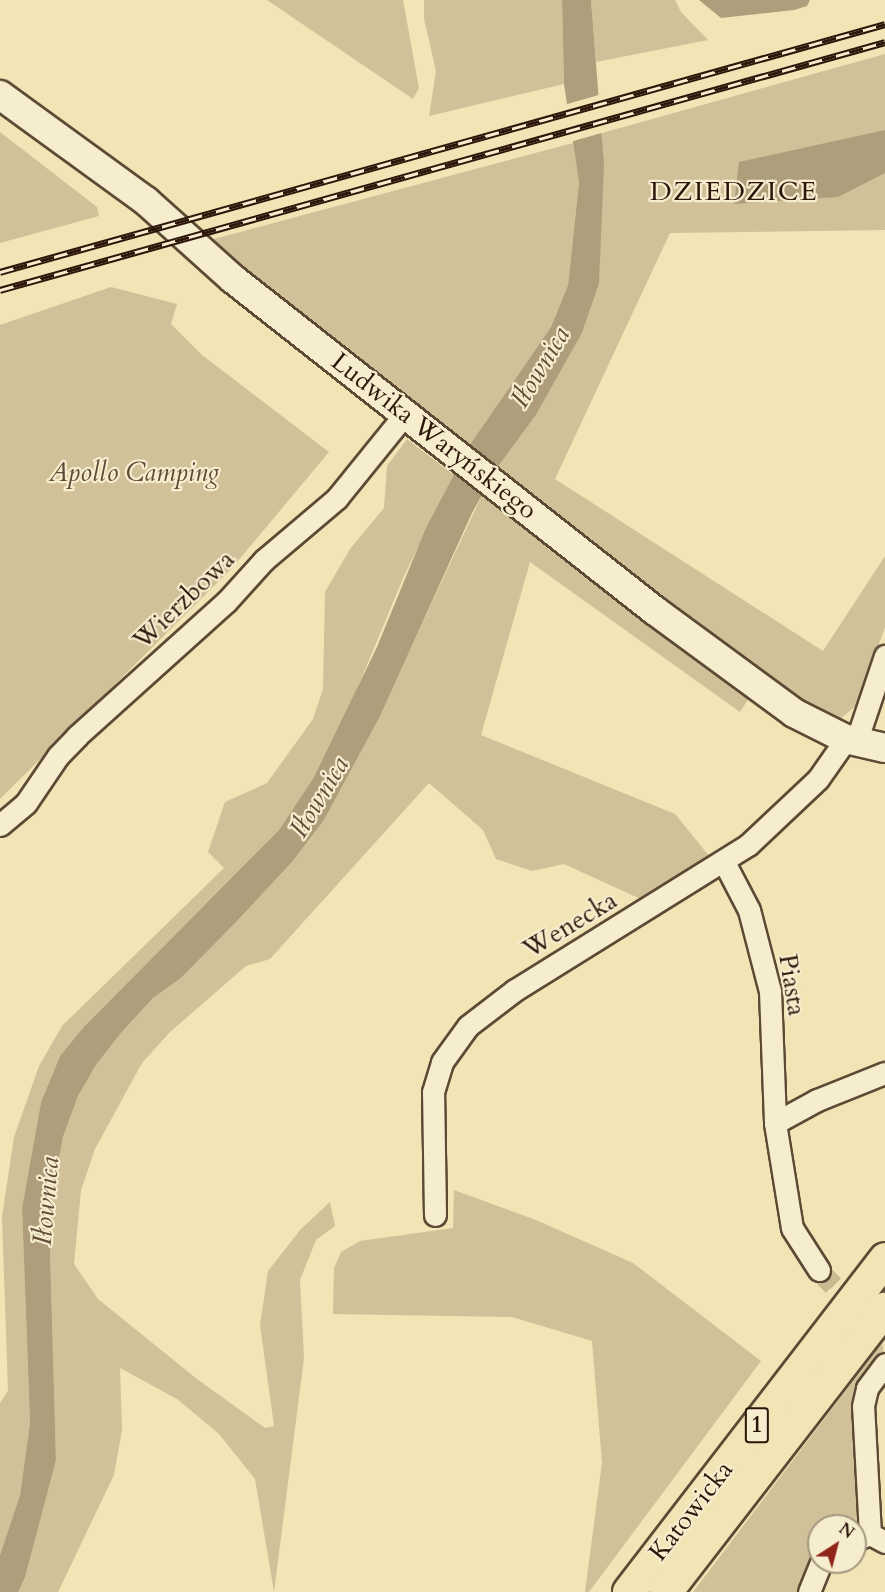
<!DOCTYPE html>
<meta charset="utf-8">
<style>
body{margin:0}
#map{position:relative;width:885px;height:1592px;overflow:hidden;background:#f1e4b5;font-family:Cardo,serif}
div>[style]{position:absolute}
.green>*{inset:0;background:#d0c198}
.water>*{inset:0;background:#ae9e7b}
.pier>*{inset:0;background:#f1e4b5}
.street-tunnel>*{height:21px;margin-top:-10.5px;transform-origin:0;background:repeating-linear-gradient(90deg,#cabb93 0 21px,transparent 0 31px)}
.roads{filter:drop-shadow(2px 0 #5d4a35) drop-shadow(-2px 0 #5d4a35) drop-shadow(0 2px #5d4a35) drop-shadow(0 -2px #5d4a35)}
.street>*{height:21px;margin:-10.5px;padding:0 10.5px;transform-origin:10.5px;border-radius:10.5px;background:#f6edcf}
.secondary>*{height:28px;margin:-14px;padding:0 14px;transform-origin:14px;border-radius:14px;background:#f6edcf}
.primary>*{height:32px;margin:-16px;padding:0 16px;transform-origin:16px;border-radius:16px;background:#f1e4b5}
.rail>*{height:7px;margin-top:-3.5px;transform-origin:0;background:repeating-linear-gradient(90deg,#f6edcf 0 14px,#2c160a 0 28px);box-sizing:border-box;border-block:2px solid #2c160a}
span{translate:-50% -50%;white-space:nowrap;text-align:center;line-height:1.15;-webkit-text-stroke:4.5px #f6edcf;paint-order:stroke}
.shield-label span{padding:2px 4px;background:#f6edcf;border:2px solid;border-radius:4px;-webkit-text-stroke-width:0}
.shield-label{font-size:24px;color:#2c160a;font-weight:700}
.street-label{font-size:26px;color:#2c160a}
.park-label{font-size:26px;color:#5d4935;font-style:italic}
.neighbourhood-label{font-size:27px;color:#2c160a;letter-spacing:1.5px}
.water-label{font-size:27px;color:#604c37;font-style:italic}
.north{position:absolute;left:807px;top:1514px;width:60px;height:60px;box-sizing:border-box;background:#f6edcf;border:2px solid #a59780;border-radius:50%;rotate:36deg;font-size:16px;font-weight:700;line-height:24px;text-align:center;color:#2c160a}
.north::after{content:'';display:block;margin:auto;width:21px;height:27px;background:#8f2418;clip-path:polygon(50% 0,100% 100%,50% 72%,0 100%)}
</style>
<div id="map">
<div class="green">
<i style="clip-path:polygon(267px 0,403px 0,419px 88px,413px 99px)"></i>
<i style="clip-path:polygon(424px 0,562px 0,564px 84px,429px 116px,436px 71px,424px 19px)"></i>
<i style="clip-path:polygon(591px 0,675px 0,681px 12px,708px 40px,596px 62px)"></i>
<i style="clip-path:polygon(885px 54px,885px 230px,670px 233px,555px 479px,823px 651px,885px 556px,885px 627px,857px 705px,840px 719px,812px 710px,759px 675px,497px 468px,536px 415px,582px 333px,599px 284px,602px 133px)"></i>
<i style="clip-path:polygon(0 132px,97px 207px,99px 216px,0 243px)"></i>
<i style="clip-path:polygon(573px 143px,579px 181px,568px 285px,551px 327px,469px 446px,210px 240px)"></i>
<i style="clip-path:polygon(111px 287px,177px 304px,171px 324px,202px 355px,329px 452px,232px 568px,0 799px,0 325px)"></i>
<i style="clip-path:polygon(407px 439px,454px 475px,404px 576px,339px 732px,314px 777px,279px 830px,60px 1056px,41px 1102px,22px 1208px,30px 1423px,20px 1495px,0 1555px,0 1403px,8px 1391px,2px 1217px,14px 1137px,39px 1066px,62px 1026px,224px 868px,208px 852px,225px 802px,267px 783px,313px 719px,323px 689px,325px 592px,350px 549px,384px 508px,387px 466px)"></i>
<i style="clip-path:polygon(483px 493px,749px 698px,740px 712px,530px 562px,481px 735px,675px 814px,710px 857px,645px 901px,564px 864px,532px 871px,496px 859px,483px 830px,429px 783px,270px 959px,246px 966px,170px 1032px,142px 1063px,95px 1149px,81px 1190px,74px 1264px,98px 1299px,197px 1379px,265px 1428px,274px 1426px,260px 1325px,268px 1271px,301px 1229px,330px 1202px,335px 1226px,316px 1240px,300px 1280px,304px 1358px,274px 1592px,255px 1479px,219px 1434px,177px 1399px,120px 1368px,122px 1430px,114px 1475px,58px 1592px,18px 1592px,56px 1460px,49px 1214px,63px 1137px,78px 1096px,96px 1065px,121px 1033px,153px 998px,181px 978px,238px 920px,292px 862px,324px 820px,379px 716px)"></i>
<i style="clip-path:polygon(454px 1190px,536px 1220px,633px 1263px,761px 1361px,589px 1592px,585px 1592px,602px 1463px,592px 1341px,512px 1317px,333px 1314px,334px 1268px,341px 1252px,360px 1241px,453px 1228px)"></i>
<i style="clip-path:polygon(882px 1343px,885px 1357px,861px 1387px,863px 1522px,858px 1529px,819px 1526px,819px 1551px,810px 1563px,798px 1592px,693px 1592px)"></i>
</div>
<div class="water">
<i style="clip-path:polygon(562px 0,591px 0,604px 165px,599px 284px,582px 333px,536px 415px,497px 468px,472px 513px,380px 716px,324px 820px,292px 862px,238px 920px,181px 978px,153px 998px,121px 1033px,96px 1065px,78px 1096px,63px 1137px,49px 1214px,56px 1460px,25px 1577px,18px 1592px,0 1592px,0 1555px,20px 1495px,30px 1423px,22px 1208px,41px 1102px,60px 1056px,84px 1027px,279px 830px,314px 777px,377px 647px,426px 528px,469px 446px,551px 327px,568px 285px,579px 182px,564px 84px)"></i>
<i style="clip-path:polygon(699px 0,810px 0,807px 6px,794px 10px,721px 18px)"></i>
<i style="clip-path:polygon(885px 130px,885px 173px,838px 197px,734px 204px,739px 162px)"></i>
</div>
<div class="pier">
<i style="clip-path:polygon(602px 94px,605px 132px,570px 142px,564px 105px)"></i>
</div>
<div class="street-tunnel">
<i style="left:819px;top:1270px;width:96px;rotate:46.7deg"></i>
</div>
<div class="roads">
<div class="street">
<i style="left:856px;top:742px;width:91px;rotate:-71.4deg"></i>
<i style="left:0;top:825px;width:34px;rotate:-40deg"></i>
<i style="left:26px;top:803px;width:57px;rotate:-55.8deg"></i>
<i style="left:58px;top:756px;width:28px;rotate:-46deg"></i>
<i style="left:77px;top:736px;width:200px;rotate:-42deg"></i>
<i style="left:226px;top:602px;width:57px;rotate:-47.9deg"></i>
<i style="left:264px;top:560px;width:96px;rotate:-40.3deg"></i>
<i style="left:337px;top:498px;width:108px;rotate:-51deg"></i>
<i style="left:724px;top:862px;width:54px;rotate:62.5deg"></i>
<i style="left:749px;top:910px;width:84px;rotate:75.5deg"></i>
<i style="left:770px;top:991px;width:132px;rotate:87.8deg"></i>
<i style="left:775px;top:1123px;width:106px;rotate:80.8deg"></i>
<i style="left:792px;top:1228px;width:50px;rotate:57.3deg"></i>
<i style="left:775px;top:1123px;width:48px;rotate:-28.7deg"></i>
<i style="left:817px;top:1100px;width:73px;rotate:-21.7deg"></i>
<i style="left:435px;top:1215px;width:123px;rotate:-90.9deg"></i>
<i style="left:433px;top:1092px;width:31px;rotate:-73deg"></i>
<i style="left:442px;top:1062px;width:44px;rotate:-54.2deg"></i>
<i style="left:468px;top:1026px;width:59px;rotate:-37.5deg"></i>
<i style="left:515px;top:990px;width:274px;rotate:-31.9deg"></i>
<i style="left:748px;top:845px;width:96px;rotate:-43.3deg"></i>
<i style="left:818px;top:779px;width:49px;rotate:-55deg"></i>
<i style="left:870px;top:1534px;width:128px;rotate:-93.1deg"></i>
<i style="left:863px;top:1406px;width:18px;rotate:-77deg"></i>
<i style="left:867px;top:1388px;width:30px;rotate:-53deg"></i>
<i style="left:855px;top:1540px;width:16px;rotate:-22deg"></i>
<i style="left:870px;top:1534px;width:17px;rotate:28deg"></i>
<i style="left:809px;top:1592px;width:32px;rotate:-68deg"></i>
</div>
<div class="secondary">
<i style="left:0;top:95px;width:180px;rotate:36deg"></i>
<i style="left:146px;top:201px;width:117px;rotate:41.9deg"></i>
<i style="left:233px;top:279px;width:536px;rotate:38.18deg"></i>
<i style="left:654px;top:610px;width:174px;rotate:36.3deg"></i>
<i style="left:794px;top:713px;width:58px;rotate:26.6deg"></i>
<i style="left:846px;top:739px;width:40px;rotate:13deg"></i>
</div>
<div class="primary">
<i style="left:629px;top:1592px;width:420px;rotate:-52.4deg"></i>
<i style="left:666px;top:1592px;width:358px;rotate:-52.3deg"></i>
</div>
</div>
<div class="rail">
<i style="left:0;top:272px;width:919px;rotate:-15.65deg"></i>
<i style="left:0;top:290px;width:919px;rotate:-15.65deg"></i>
</div>
<div class="shield-label">
<span style="left:757px;top:1425px">1</span>
</div>
<div class="street-label">
<span style="left:434px;top:436px;rotate:38deg">Ludwika Waryńskiego</span>
<span style="left:184px;top:600px;rotate:-44deg">Wierzbowa</span>
<span style="left:570px;top:925px;rotate:-31deg">Wenecka</span>
<span style="left:792px;top:985px;rotate:81deg">Piasta</span>
<span style="left:691px;top:1511px;rotate:-52deg">Katowicka</span>
</div>
<div class="park-label">
<span style="left:134px;top:473px">Apollo Camping</span>
</div>
<div class="neighbourhood-label">
<span style="left:734px;top:192px">DZIEDZICE</span>
</div>
<div class="water-label">
<span style="left:540px;top:367px;rotate:-59deg">Iłownica</span>
<span style="left:319px;top:797px;rotate:-59deg">Iłownica</span>
<span style="left:46px;top:1201px;rotate:-85deg">Iłownica</span>
</div>
<div class="north">N</div>
</div>
